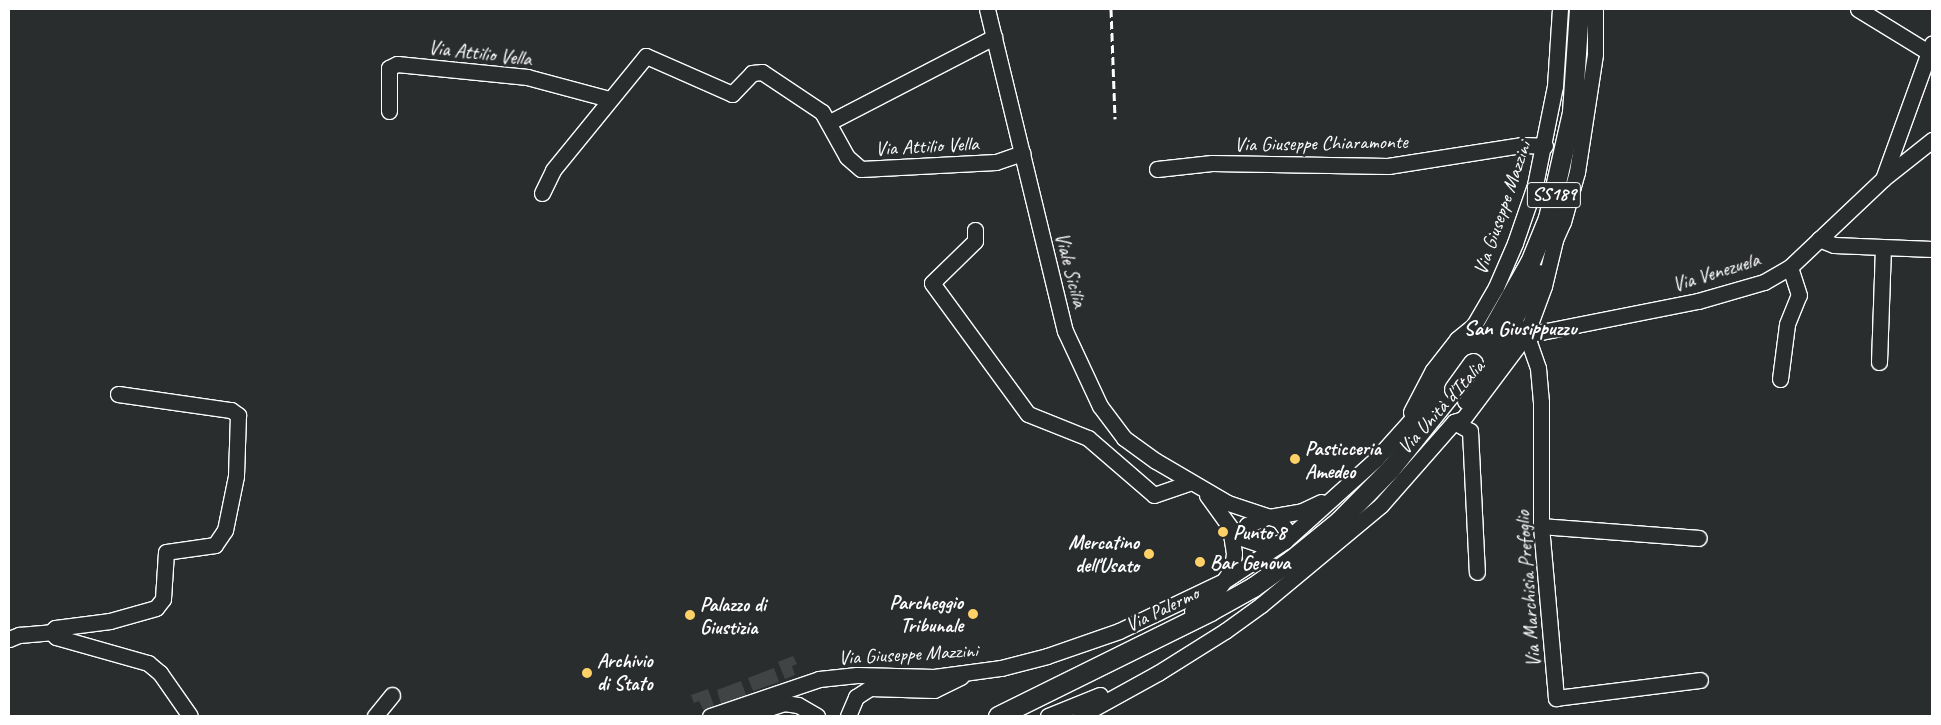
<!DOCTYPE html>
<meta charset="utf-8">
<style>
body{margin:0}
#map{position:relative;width:1941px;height:725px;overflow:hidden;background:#2a2d2e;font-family:Caveat,sans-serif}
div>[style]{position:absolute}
.green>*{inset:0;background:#414445}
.roads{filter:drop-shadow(1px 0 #fff) drop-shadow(-1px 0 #fff) drop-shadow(0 1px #fff) drop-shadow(0 -1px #fff)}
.minor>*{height:15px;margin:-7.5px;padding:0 7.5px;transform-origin:7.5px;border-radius:7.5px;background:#2a2d2e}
.major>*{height:19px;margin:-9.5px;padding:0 9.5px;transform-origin:9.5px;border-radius:9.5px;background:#2a2d2e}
.rail>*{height:3px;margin-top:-1.5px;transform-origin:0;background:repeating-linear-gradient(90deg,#fff 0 8px,transparent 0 12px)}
.bridges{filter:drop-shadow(1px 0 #fff) drop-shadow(-1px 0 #fff) drop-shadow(0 1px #fff) drop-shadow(0 -1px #fff)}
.major-bridge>*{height:19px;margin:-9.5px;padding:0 9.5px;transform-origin:9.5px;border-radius:9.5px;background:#2a2d2e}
.dots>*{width:14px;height:14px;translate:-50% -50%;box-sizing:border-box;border:2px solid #2a2d2e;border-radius:50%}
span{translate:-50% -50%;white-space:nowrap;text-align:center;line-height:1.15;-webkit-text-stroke:5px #2a2d2e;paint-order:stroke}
.shield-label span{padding:1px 4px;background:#2a2d2e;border:1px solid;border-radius:4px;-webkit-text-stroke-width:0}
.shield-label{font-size:19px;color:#fff;font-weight:700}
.street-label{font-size:20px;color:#fff}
.poi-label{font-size:20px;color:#fff;font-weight:700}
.left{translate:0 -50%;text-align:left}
.right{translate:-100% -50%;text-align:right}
.neighbourhood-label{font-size:21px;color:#fff;font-weight:700}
.frame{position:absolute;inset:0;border:10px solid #fff;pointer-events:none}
</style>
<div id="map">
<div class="green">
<i style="clip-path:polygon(793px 656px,797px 664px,792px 666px,795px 675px,785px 679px,778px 662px)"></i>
<i style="clip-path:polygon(774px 668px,779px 682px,753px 691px,748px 678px)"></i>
<i style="clip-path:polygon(741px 681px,746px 695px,721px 704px,717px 690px)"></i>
<i style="clip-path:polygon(708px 689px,714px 706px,704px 711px,699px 701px,694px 703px,691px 695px)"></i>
</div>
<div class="roads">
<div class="minor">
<i style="left:987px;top:9px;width:331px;rotate:76.4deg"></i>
<i style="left:1065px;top:331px;width:83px;rotate:65deg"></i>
<i style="left:1100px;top:406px;width:40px;rotate:53deg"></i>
<i style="left:1124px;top:438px;width:39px;rotate:36deg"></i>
<i style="left:1156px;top:461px;width:83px;rotate:30.3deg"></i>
<i style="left:1228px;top:503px;width:54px;rotate:18.4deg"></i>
<i style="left:1279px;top:520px;width:14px;rotate:54deg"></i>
<i style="left:1287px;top:531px;width:10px;rotate:101deg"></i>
<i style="left:1285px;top:541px;width:12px;rotate:166deg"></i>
<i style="left:1273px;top:544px;width:14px;rotate:180deg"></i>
<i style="left:1259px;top:544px;width:18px;rotate:-161deg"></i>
<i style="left:1242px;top:538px;width:14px;rotate:-69deg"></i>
<i style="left:1247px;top:525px;width:22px;rotate:-22deg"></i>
<i style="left:1858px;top:9px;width:82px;rotate:31.6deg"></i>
<i style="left:389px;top:111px;width:43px;rotate:-90deg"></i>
<i style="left:389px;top:68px;width:9px;rotate:-27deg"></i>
<i style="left:397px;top:64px;width:131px;rotate:5.7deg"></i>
<i style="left:527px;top:77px;width:85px;rotate:15deg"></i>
<i style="left:830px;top:122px;width:185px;rotate:-27.4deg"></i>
<i style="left:1157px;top:169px;width:55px;rotate:-6.2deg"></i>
<i style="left:1212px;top:163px;width:176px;rotate:1deg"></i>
<i style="left:1388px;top:166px;width:136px;rotate:-8.9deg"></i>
<i style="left:1522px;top:145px;width:23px;rotate:2deg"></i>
<i style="left:1883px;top:179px;width:144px;rotate:-70.1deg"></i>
<i style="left:542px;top:193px;width:25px;rotate:-64deg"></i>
<i style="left:553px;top:170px;width:147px;rotate:-50.8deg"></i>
<i style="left:646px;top:56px;width:94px;rotate:23.8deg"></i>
<i style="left:732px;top:94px;width:29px;rotate:-46deg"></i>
<i style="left:752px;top:73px;width:10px;rotate:-6deg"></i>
<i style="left:762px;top:72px;width:72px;rotate:33.7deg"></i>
<i style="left:822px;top:112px;width:51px;rotate:60.9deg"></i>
<i style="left:847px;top:157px;width:18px;rotate:41deg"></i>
<i style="left:861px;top:169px;width:135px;rotate:-3deg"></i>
<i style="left:996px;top:162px;width:28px;rotate:-19deg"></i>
<i style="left:975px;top:230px;width:11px;rotate:90deg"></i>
<i style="left:975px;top:241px;width:60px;rotate:135.7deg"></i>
<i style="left:932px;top:283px;width:162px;rotate:53.8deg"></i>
<i style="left:1028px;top:414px;width:65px;rotate:21.8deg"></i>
<i style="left:1088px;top:438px;width:87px;rotate:40.8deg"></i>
<i style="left:1154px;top:495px;width:37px;rotate:-19deg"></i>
<i style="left:1819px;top:239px;width:16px;rotate:22deg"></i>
<i style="left:1834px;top:245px;width:98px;rotate:2.3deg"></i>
<i style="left:1553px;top:244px;width:24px;rotate:-66deg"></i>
<i style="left:1563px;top:222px;width:52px;rotate:-74.4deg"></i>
<i style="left:1577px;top:172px;width:119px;rotate:-81.3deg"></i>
<i style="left:1595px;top:54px;width:45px;rotate:-90deg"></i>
<i style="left:1524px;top:328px;width:42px;rotate:70.7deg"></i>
<i style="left:1538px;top:368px;width:34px;rotate:85deg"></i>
<i style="left:1541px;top:402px;width:124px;rotate:90deg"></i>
<i style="left:1541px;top:526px;width:173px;rotate:85deg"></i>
<i style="left:1556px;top:698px;width:145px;rotate:-7.1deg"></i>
<i style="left:1503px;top:342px;width:24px;rotate:-17deg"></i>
<i style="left:1526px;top:335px;width:175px;rotate:-11.2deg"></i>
<i style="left:1698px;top:301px;width:69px;rotate:-16.1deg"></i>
<i style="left:1764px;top:282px;width:30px;rotate:-30deg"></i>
<i style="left:1790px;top:267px;width:128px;rotate:-43.4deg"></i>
<i style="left:1883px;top:179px;width:63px;rotate:-38.5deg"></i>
<i style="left:1879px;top:362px;width:114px;rotate:-88deg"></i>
<i style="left:1780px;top:379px;width:55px;rotate:-82.7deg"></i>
<i style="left:1787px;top:324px;width:31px;rotate:-68deg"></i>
<i style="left:1799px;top:295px;width:29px;rotate:-108deg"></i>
<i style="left:118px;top:394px;width:114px;rotate:8.1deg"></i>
<i style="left:231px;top:410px;width:9px;rotate:36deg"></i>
<i style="left:238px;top:415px;width:61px;rotate:91.9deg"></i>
<i style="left:236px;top:476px;width:55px;rotate:101.5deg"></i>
<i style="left:225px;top:530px;width:18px;rotate:124deg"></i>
<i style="left:215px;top:545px;width:49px;rotate:171.9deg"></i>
<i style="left:166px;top:552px;width:47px;rotate:93.7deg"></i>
<i style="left:163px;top:599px;width:11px;rotate:128deg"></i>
<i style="left:156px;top:608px;width:48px;rotate:164.2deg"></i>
<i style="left:110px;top:621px;width:55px;rotate:172.7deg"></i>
<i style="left:55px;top:628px;width:6px;rotate:135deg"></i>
<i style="left:51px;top:632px;width:7px;rotate:45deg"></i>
<i style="left:56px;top:637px;width:96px;rotate:15.8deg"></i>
<i style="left:148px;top:663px;width:16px;rotate:40deg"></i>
<i style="left:160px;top:673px;width:52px;rotate:55.1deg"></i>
<i style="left:1465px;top:401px;width:70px;rotate:-57.2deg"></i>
<i style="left:1503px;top:342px;width:79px;rotate:-62.1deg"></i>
<i style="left:1411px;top:412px;width:47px;rotate:-62.4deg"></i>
<i style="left:1433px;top:370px;width:39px;rotate:-52deg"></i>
<i style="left:1457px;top:339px;width:21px;rotate:-39deg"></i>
<i style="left:1454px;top:422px;width:18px;rotate:29deg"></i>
<i style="left:1470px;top:431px;width:141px;rotate:87.2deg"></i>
<i style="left:1269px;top:517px;width:34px;rotate:-10deg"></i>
<i style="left:1302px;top:511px;width:21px;rotate:-25deg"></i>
<i style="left:1541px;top:526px;width:158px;rotate:4.3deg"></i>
<i style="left:1192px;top:611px;width:27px;rotate:-34deg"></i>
<i style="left:1214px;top:596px;width:33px;rotate:-57deg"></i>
<i style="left:1232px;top:568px;width:15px;rotate:-82deg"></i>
<i style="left:1234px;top:553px;width:26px;rotate:-99deg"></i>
<i style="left:1230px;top:527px;width:39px;rotate:-126deg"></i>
<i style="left:9px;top:639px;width:11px;rotate:-22deg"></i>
<i style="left:19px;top:635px;width:32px;rotate:-5deg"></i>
<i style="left:375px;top:716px;width:27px;rotate:-51deg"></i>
<i style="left:710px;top:716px;width:115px;rotate:-18.7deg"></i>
<i style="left:819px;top:679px;width:38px;rotate:-6deg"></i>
<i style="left:857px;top:675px;width:77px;rotate:1.5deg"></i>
<i style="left:934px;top:677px;width:68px;rotate:-7.7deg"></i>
<i style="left:1001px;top:668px;width:48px;rotate:-14.6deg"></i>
<i style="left:1047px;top:656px;width:76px;rotate:-19.1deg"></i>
<i style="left:1119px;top:631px;width:116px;rotate:-25.5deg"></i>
<i style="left:1224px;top:581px;width:73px;rotate:-33.3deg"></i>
<i style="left:1285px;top:541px;width:122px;rotate:-42deg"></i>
<i style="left:1376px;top:459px;width:78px;rotate:-48.1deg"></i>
<i style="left:1428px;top:401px;width:67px;rotate:-54.7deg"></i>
<i style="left:1467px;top:346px;width:22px;rotate:-72deg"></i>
<i style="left:1474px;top:325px;width:44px;rotate:-59.9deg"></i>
<i style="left:1496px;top:287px;width:48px;rotate:-66.6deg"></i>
<i style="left:1515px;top:243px;width:61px;rotate:-71deg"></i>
<i style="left:1535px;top:185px;width:101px;rotate:-78.6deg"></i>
<i style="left:1555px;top:86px;width:77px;rotate:-86.3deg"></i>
<i style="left:744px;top:716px;width:42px;rotate:-18deg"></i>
<i style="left:784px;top:703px;width:14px;rotate:8deg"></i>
<i style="left:798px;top:705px;width:22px;rotate:30deg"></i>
<i style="left:848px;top:716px;width:21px;rotate:-67deg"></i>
<i style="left:856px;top:697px;width:17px;rotate:-33deg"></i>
<i style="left:870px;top:688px;width:64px;rotate:1.8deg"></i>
<i style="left:934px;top:690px;width:30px;rotate:-26deg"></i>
<i style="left:1048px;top:716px;width:56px;rotate:-22deg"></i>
<i style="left:1080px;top:716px;width:89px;rotate:-28.9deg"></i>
<i style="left:1158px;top:673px;width:79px;rotate:-32.1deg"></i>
<i style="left:1225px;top:631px;width:44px;rotate:-35.8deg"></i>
<i style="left:1261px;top:605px;width:156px;rotate:-39.8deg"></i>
<i style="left:1381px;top:505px;width:111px;rotate:-48.7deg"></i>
<i style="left:1454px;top:422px;width:9px;rotate:-18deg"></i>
<i style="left:1463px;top:419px;width:105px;rotate:-53.1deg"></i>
<i style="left:1526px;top:335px;width:52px;rotate:-69.8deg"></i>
<i style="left:1544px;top:286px;width:51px;rotate:-76.5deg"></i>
</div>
<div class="major">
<i style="left:1473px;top:363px;width:116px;rotate:-60.6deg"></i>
<i style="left:1530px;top:262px;width:48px;rotate:-67.8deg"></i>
<i style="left:1548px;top:218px;width:109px;rotate:-77.2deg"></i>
<i style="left:1572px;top:112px;width:103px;rotate:-86.1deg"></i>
<i style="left:998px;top:716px;width:237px;rotate:-26.3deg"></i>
<i style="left:1210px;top:611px;width:49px;rotate:-29.2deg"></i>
<i style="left:1253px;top:587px;width:47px;rotate:-35.4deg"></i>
<i style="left:1291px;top:560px;width:62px;rotate:-39.1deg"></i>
<i style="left:1339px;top:521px;width:74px;rotate:-45.5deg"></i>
<i style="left:1391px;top:468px;width:101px;rotate:-51.4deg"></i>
</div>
</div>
<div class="rail">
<i style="left:1111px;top:9px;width:110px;rotate:87.9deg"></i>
</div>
<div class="bridges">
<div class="major-bridge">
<i style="left:1454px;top:389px;width:32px;rotate:-54deg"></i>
</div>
</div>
<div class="dots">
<i style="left:1295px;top:459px;background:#ffd166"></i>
<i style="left:1223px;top:532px;background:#ffd166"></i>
<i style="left:1149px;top:554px;background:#ffd166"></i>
<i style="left:1200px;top:562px;background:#ffd166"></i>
<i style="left:973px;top:614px;background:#ffd166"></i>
<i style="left:690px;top:615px;background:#ffd166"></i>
<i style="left:587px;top:673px;background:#ffd166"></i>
</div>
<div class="shield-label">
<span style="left:1554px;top:195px">SS189</span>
</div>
<div class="street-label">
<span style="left:480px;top:53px;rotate:7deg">Via Attilio Vella</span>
<span style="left:1321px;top:143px;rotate:-1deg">Via Giuseppe Chiaramonte</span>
<span style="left:927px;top:146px;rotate:-3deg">Via Attilio Vella</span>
<span style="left:1502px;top:208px;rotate:-71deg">Via Giuseppe Mazzini</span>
<span style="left:1071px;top:270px;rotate:76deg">Viale Sicilia</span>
<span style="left:1716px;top:272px;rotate:-17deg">Via Venezuela</span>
<span style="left:1441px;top:407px;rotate:-48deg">Via Unità d'Italia</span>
<span style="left:1528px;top:589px;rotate:-94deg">Via Marchisia Prefoglio</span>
<span style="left:1162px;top:609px;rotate:-26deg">Via Palermo</span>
<span style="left:908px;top:654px;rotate:-3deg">Via Giuseppe Mazzini</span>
</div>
<div class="poi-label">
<span class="left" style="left:1305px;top:460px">Pasticceria<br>Amedeo</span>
<span class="left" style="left:1233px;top:532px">Punto 8</span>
<span class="right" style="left:1139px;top:554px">Mercatino<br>dell'Usato</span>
<span class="left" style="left:1210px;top:562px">Bar Genova</span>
<span class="right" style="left:963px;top:614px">Parcheggio<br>Tribunale</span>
<span class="left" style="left:700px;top:616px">Palazzo di<br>Giustizia</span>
<span class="left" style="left:597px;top:672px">Archivio<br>di Stato</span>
</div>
<div class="neighbourhood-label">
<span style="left:1520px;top:328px">San Giusippuzzu</span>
</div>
<div class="frame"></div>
</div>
